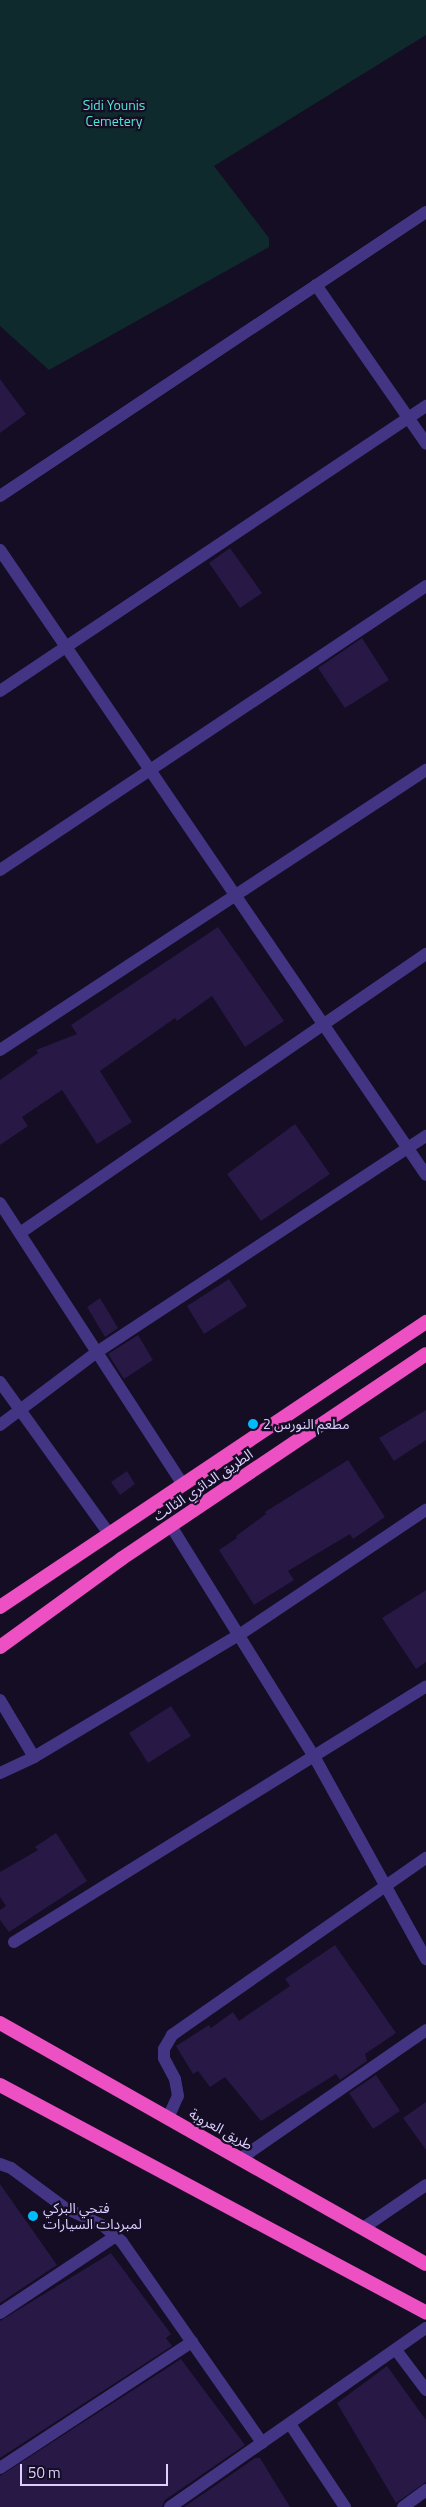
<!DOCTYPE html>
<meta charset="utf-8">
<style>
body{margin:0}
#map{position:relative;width:426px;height:2507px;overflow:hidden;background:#140d23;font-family:"Titillium Web","Noto Sans Arabic",sans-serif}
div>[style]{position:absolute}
.green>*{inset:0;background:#0f2a2d}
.building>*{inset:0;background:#271845}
.minor>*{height:12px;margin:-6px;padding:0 6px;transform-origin:6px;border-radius:6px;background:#443584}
.trunk>*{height:14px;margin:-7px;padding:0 7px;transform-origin:7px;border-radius:7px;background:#ec50c2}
.dots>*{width:14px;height:14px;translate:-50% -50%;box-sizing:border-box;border:2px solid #140d23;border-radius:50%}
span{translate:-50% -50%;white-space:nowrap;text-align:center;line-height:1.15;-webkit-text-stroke:4.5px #140d23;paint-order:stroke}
.park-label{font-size:14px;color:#55e5d6}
.poi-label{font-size:14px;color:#dbcfff}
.left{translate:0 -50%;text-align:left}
.street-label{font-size:14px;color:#dbcfff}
.scale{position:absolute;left:20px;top:2464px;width:148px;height:22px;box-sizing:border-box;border:2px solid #dbcfff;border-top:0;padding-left:6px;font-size:15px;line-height:18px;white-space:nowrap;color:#dbcfff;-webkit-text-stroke:4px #140d23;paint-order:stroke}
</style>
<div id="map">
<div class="green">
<i style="clip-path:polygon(0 0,426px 0,426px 35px,214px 166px,269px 238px,269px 247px,49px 370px,0 326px)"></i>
</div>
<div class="building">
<i style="clip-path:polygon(0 379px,26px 414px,0 433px)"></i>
<i style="clip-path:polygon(230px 548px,262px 593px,240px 608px,209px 563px)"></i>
<i style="clip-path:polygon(362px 638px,389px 680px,345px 708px,318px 668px)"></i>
<i style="clip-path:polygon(218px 927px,284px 1021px,245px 1047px,212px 996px,177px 1021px,175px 1018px,100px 1071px,132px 1122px,97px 1144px,62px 1090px,22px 1117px,28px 1126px,0 1145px,0 1080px,38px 1053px,36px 1050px,77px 1034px,71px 1025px)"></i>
<i style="clip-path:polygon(295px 1124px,330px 1174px,261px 1221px,227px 1174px)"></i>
<i style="clip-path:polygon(229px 1279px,247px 1306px,204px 1334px,187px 1306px)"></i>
<i style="clip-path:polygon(100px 1298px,118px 1328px,105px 1337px,87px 1307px)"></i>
<i style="clip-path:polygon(138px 1335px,153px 1360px,124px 1379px,108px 1354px)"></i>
<i style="clip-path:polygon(426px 1410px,426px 1440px,394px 1461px,379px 1438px)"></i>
<i style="clip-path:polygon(348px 1460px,385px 1517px,353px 1539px,350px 1534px,288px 1571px,294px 1580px,254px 1605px,219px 1550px,237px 1538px,236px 1536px,266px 1514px,265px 1512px)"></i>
<i style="clip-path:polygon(127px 1471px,135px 1484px,120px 1495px,111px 1482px)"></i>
<i style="clip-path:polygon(426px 1590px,426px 1662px,416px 1669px,382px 1618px)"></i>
<i style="clip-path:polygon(171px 1706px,191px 1736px,148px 1763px,129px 1733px)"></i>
<i style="clip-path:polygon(56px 1833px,87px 1881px,9px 1932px,0 1920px,0 1910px,6px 1906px,0 1897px,0 1872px,38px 1850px,35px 1847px)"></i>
<i style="clip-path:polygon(335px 1945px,396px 2033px,365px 2054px,367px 2061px,340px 2080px,336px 2074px,261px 2121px,225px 2077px,210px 2087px,198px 2071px,193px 2074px,176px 2046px,209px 2025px,211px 2028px,233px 2012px,239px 2021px,290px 1986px,285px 1979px)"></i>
<i style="clip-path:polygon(376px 2075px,400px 2111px,373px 2129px,349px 2093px)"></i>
<i style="clip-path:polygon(426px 2102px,426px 2150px,403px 2118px)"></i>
<i style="clip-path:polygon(0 2184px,57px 2265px,0 2303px)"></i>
<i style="clip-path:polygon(111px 2253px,171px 2334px,166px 2338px,172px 2346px,0 2458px,0 2321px)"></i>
<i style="clip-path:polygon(181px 2359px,245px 2445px,165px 2500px,162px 2507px,0 2507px,0 2476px)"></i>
<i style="clip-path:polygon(387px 2366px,426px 2420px,426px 2482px,396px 2503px,337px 2403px)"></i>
<i style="clip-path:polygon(255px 2458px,260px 2458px,290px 2507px,184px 2507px)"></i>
</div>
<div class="minor">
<i style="left:316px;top:285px;width:193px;rotate:55.2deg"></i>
<i style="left:0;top:496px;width:512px;rotate:-33.69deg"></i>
<i style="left:0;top:550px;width:756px;rotate:55.72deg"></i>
<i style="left:0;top:691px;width:513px;rotate:-33.78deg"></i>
<i style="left:0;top:870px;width:512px;rotate:-33.69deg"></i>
<i style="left:0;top:1050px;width:510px;rotate:-33.32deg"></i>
<i style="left:0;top:1203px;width:336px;rotate:57deg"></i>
<i style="left:20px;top:1233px;width:493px;rotate:-34.5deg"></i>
<i style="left:0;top:1382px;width:188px;rotate:54.3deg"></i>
<i style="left:0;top:1425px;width:121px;rotate:-37deg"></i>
<i style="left:97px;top:1352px;width:394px;rotate:-33.3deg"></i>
<i style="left:171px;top:1526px;width:273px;rotate:58.2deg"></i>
<i style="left:315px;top:1758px;width:230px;rotate:61.1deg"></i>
<i style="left:0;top:1700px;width:66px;rotate:59.2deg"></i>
<i style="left:0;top:1773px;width:38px;rotate:-25deg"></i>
<i style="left:34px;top:1757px;width:239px;rotate:-30.8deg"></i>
<i style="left:239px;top:1635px;width:225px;rotate:-33.8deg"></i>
<i style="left:14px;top:1942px;width:485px;rotate:-31.8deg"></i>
<i style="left:168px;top:2118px;width:24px;rotate:-66deg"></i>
<i style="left:178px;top:2096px;width:17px;rotate:-100deg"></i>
<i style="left:175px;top:2079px;width:24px;rotate:-118deg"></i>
<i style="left:164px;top:2058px;width:9px;rotate:-90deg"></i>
<i style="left:164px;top:2049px;width:16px;rotate:-60deg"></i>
<i style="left:172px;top:2035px;width:310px;rotate:-34.9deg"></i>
<i style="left:240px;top:2159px;width:226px;rotate:-34.7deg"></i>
<i style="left:0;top:2164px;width:12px;rotate:20deg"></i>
<i style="left:11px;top:2168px;width:67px;rotate:36.5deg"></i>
<i style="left:65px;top:2208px;width:41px;rotate:24.7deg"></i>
<i style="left:102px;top:2225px;width:26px;rotate:40deg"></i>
<i style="left:122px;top:2242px;width:245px;rotate:55.1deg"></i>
<i style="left:363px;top:2228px;width:76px;rotate:-34.3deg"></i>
<i style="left:0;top:2313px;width:139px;rotate:-33.6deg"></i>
<i style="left:396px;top:2350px;width:50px;rotate:53.1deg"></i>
<i style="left:290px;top:2424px;width:100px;rotate:56.5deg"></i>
<i style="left:0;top:2468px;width:230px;rotate:-33.3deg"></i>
<i style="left:170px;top:2507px;width:312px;rotate:-35deg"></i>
<i style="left:403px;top:2507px;width:29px;rotate:-36deg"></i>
</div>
<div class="trunk">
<i style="left:0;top:1607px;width:513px;rotate:-33.78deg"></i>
<i style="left:0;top:1647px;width:150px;rotate:-36deg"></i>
<i style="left:121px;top:1559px;width:367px;rotate:-33.9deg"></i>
<i style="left:0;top:2023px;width:489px;rotate:29.5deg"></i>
<i style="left:0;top:2085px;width:483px;rotate:28.1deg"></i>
</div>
<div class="dots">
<i style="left:253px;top:1424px;background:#00bcfa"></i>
<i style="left:33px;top:2216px;background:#00bcfa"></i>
</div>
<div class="park-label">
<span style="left:114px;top:113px">Sidi Younis<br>Cemetery</span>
</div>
<div class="poi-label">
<span class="left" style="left:263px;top:1424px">مطعم النورس 2</span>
<span class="left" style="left:43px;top:2216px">فتحي البركي<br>لمبردات السيارات</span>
</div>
<div class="street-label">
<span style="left:203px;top:1485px;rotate:-34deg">الطريق الدائري الثالث</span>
<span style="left:221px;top:2129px;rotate:29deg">طريق العروبة</span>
</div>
<div class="scale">50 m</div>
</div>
